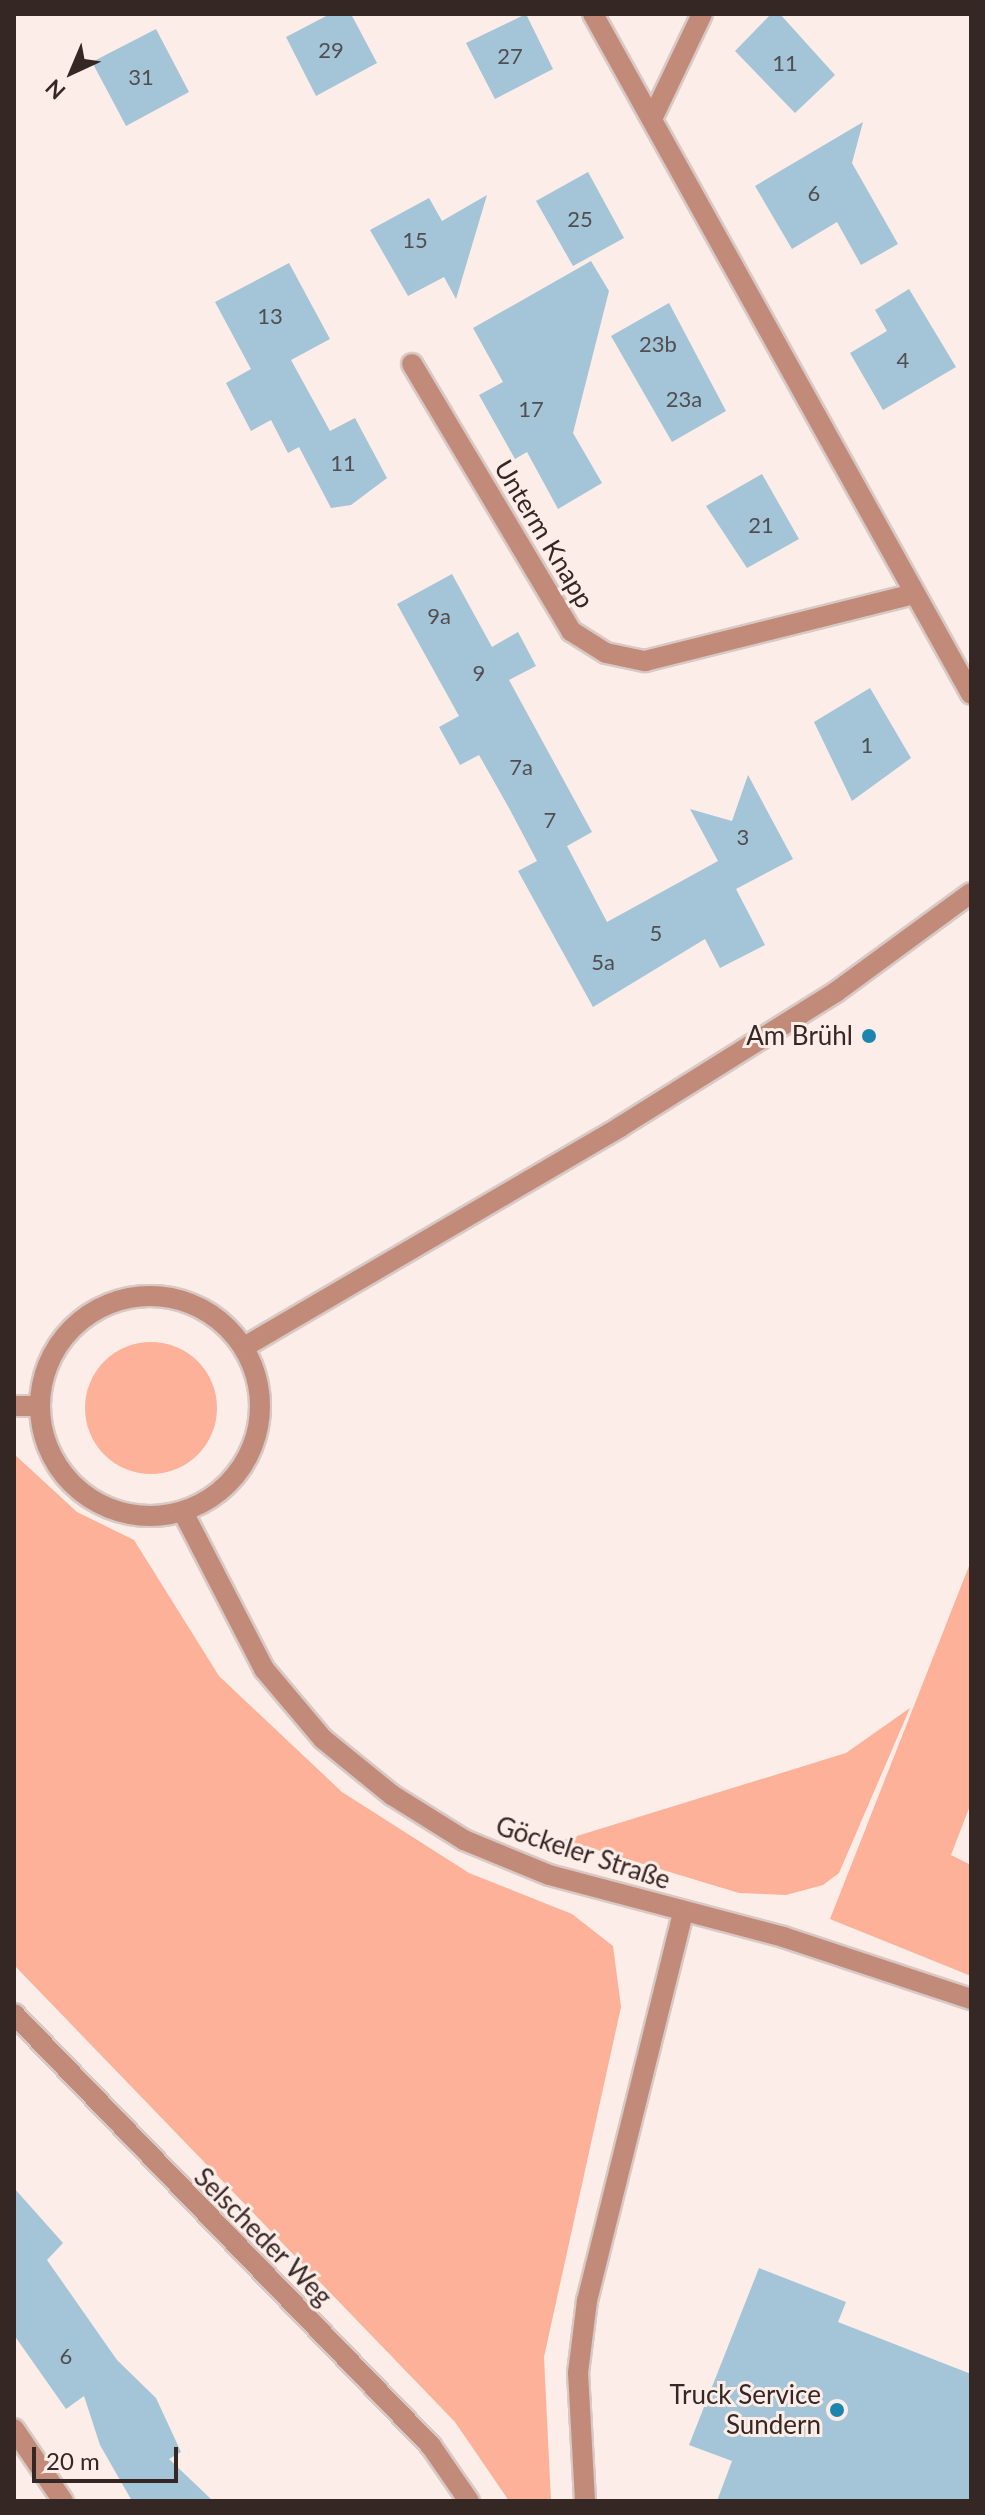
<!DOCTYPE html>
<meta charset="utf-8">
<style>
body{margin:0}
#map{position:relative;width:985px;height:2515px;overflow:hidden;background:#fcede8;font-family:Lato,sans-serif}
div>[style]{position:absolute}
.green>*{inset:0;background:#fdb198}
.round{border-radius:50%}
.building>*{inset:0;background:#a3c5d7}
.roads{filter:drop-shadow(2px 0 #d8c9c5) drop-shadow(-2px 0 #d8c9c5) drop-shadow(0 2px #d8c9c5) drop-shadow(0 -2px #d8c9c5)}
.minor>*{height:20px;margin:-10px;padding:0 10px;transform-origin:10px;border-radius:10px;background:#c28b79}
.tertiary>*{height:20px;margin:-10px;padding:0 10px;transform-origin:10px;border-radius:10px;background:#c28b79}
.tertiary>.ring{margin:-10px;padding:0;box-sizing:content-box;background:none;border:20px solid #c28b79;border-radius:50%}
.dots>*{width:22px;height:22px;translate:-50% -50%;box-sizing:border-box;border:4px solid #fcede8;border-radius:50%}
span{translate:-50% -50%;white-space:nowrap;text-align:center;line-height:1.15;-webkit-text-stroke:6px #fcede8;paint-order:stroke}
.number-label{font-size:22px;color:#504e50}
.number-label span{-webkit-text-stroke-width:0}
.street-label{font-size:26px;color:#352723}
.poi-label{font-size:26px;color:#352723}
.right{translate:-100% -50%;text-align:right}
.frame{position:absolute;inset:0;border:16px solid #352723;pointer-events:none}
.north{position:absolute;left:32px;top:32px;width:80px;height:80px;-webkit-text-stroke:6px #fcede8;paint-order:stroke;rotate:224deg;font-size:22px;font-weight:700;line-height:32px;text-align:center;color:#352723}
.north::after{content:'';display:block;margin:auto;width:28px;height:36px;background:#352723;clip-path:polygon(50% 0,100% 100%,50% 72%,0 100%)}
.scale{position:absolute;left:32px;top:2447px;width:146px;height:36px;box-sizing:border-box;border:4px solid #352723;border-top:0;padding-left:10px;font-size:24px;line-height:28px;white-space:nowrap;color:#352723;-webkit-text-stroke:6px #fcede8;paint-order:stroke}
</style>
<div id="map">
<div class="green">
<i class="round" style="left:85px;top:1342px;width:132px;height:132px"></i>
<i style="clip-path:polygon(14px 1454px,77px 1512px,134px 1540px,219px 1676px,342px 1792px,469px 1873px,572px 1914px,613px 1946px,621px 2007px,544px 2357px,551px 2501px,509px 2501px,455px 2422px,14px 1965px)"></i>
<i style="clip-path:polygon(971px 1561px,971px 1803px,951px 1855px,971px 1865px,971px 1976px,830px 1919px)"></i>
<i style="clip-path:polygon(910px 1708px,839px 1873px,823px 1885px,786px 1895px,739px 1893px,564px 1840px,846px 1753px)"></i>
</div>
<div class="building">
<i style="clip-path:polygon(330px 14px,351px 14px,377px 63px,316px 96px,286px 37px)"></i>
<i style="clip-path:polygon(526px 14px,553px 69px,495px 99px,466px 43px)"></i>
<i style="clip-path:polygon(771px 14px,780px 14px,835px 75px,795px 113px,735px 51px)"></i>
<i style="clip-path:polygon(156px 29px,189px 92px,126px 126px,92px 62px)"></i>
<i style="clip-path:polygon(863px 122px,852px 163px,898px 244px,861px 265px,837px 222px,792px 249px,755px 186px)"></i>
<i style="clip-path:polygon(588px 172px,624px 238px,573px 266px,536px 201px)"></i>
<i style="clip-path:polygon(487px 195px,456px 299px,444px 277px,408px 296px,370px 230px,429px 198px,442px 221px)"></i>
<i style="clip-path:polygon(591px 261px,609px 291px,573px 433px,602px 483px,558px 509px,527px 452px,515px 459px,479px 395px,503px 382px,473px 328px)"></i>
<i style="clip-path:polygon(289px 263px,330px 339px,291px 360px,330px 431px,355px 418px,387px 478px,351px 505px,331px 508px,299px 447px,288px 453px,271px 420px,251px 431px,226px 383px,251px 369px,215px 302px)"></i>
<i style="clip-path:polygon(909px 289px,956px 367px,883px 410px,850px 353px,887px 331px,875px 310px)"></i>
<i style="clip-path:polygon(669px 303px,726px 411px,672px 442px,611px 336px)"></i>
<i style="clip-path:polygon(762px 474px,799px 539px,747px 568px,706px 506px)"></i>
<i style="clip-path:polygon(452px 574px,492px 647px,518px 632px,536px 666px,509px 680px,592px 832px,567px 846px,607px 922px,718px 861px,690px 809px,732px 821px,748px 775px,793px 859px,736px 889px,765px 945px,720px 968px,705px 939px,593px 1007px,518px 871px,537px 861px,509px 808px,479px 755px,460px 765px,439px 727px,459px 716px,397px 604px)"></i>
<i style="clip-path:polygon(870px 688px,911px 758px,852px 801px,814px 722px)"></i>
<i style="clip-path:polygon(14px 2188px,63px 2243px,47px 2260px,117px 2360px,156px 2398px,181px 2452px,169px 2459px,213px 2501px,132px 2501px,100px 2445px,84px 2396px,66px 2409px,14px 2335px)"></i>
<i style="clip-path:polygon(759px 2268px,846px 2302px,838px 2322px,971px 2374px,971px 2501px,717px 2501px,732px 2461px,689px 2445px)"></i>
</div>
<div class="roads">
<div class="minor">
<i style="left:593px;top:14px;width:778px;rotate:60.93deg"></i>
<i style="left:652px;top:119px;width:116px;rotate:-64.5deg"></i>
<i style="left:412px;top:364px;width:311px;rotate:59.2deg"></i>
<i style="left:571px;top:631px;width:41px;rotate:32.2deg"></i>
<i style="left:606px;top:653px;width:40px;rotate:12deg"></i>
<i style="left:645px;top:661px;width:276px;rotate:-14deg"></i>
<i style="left:183px;top:1512px;width:177px;rotate:62.7deg"></i>
<i style="left:264px;top:1669px;width:92px;rotate:49.9deg"></i>
<i style="left:323px;top:1739px;width:89px;rotate:39.1deg"></i>
<i style="left:392px;top:1795px;width:85px;rotate:32deg"></i>
<i style="left:464px;top:1840px;width:92px;rotate:22.4deg"></i>
<i style="left:549px;top:1875px;width:242px;rotate:14.8deg"></i>
<i style="left:783px;top:1937px;width:198px;rotate:18.3deg"></i>
<i style="left:14px;top:2014px;width:600px;rotate:46.01deg"></i>
<i style="left:431px;top:2446px;width:67px;rotate:55.4deg"></i>
<i style="left:14px;top:2429px;width:87px;rotate:55.8deg"></i>
<i style="left:585px;top:2501px;width:128px;rotate:-93.1deg"></i>
<i style="left:578px;top:2373px;width:73px;rotate:-82.9deg"></i>
<i style="left:587px;top:2301px;width:400px;rotate:-76.1deg"></i>
</div>
<div class="tertiary">
<i class="ring" style="left:40px;top:1296px;width:200px;height:200px"></i>
<i style="left:244px;top:1347px;width:436px;rotate:-30.3deg"></i>
<i style="left:620px;top:1127px;width:255px;rotate:-32deg"></i>
<i style="left:836px;top:992px;width:167px;rotate:-36.3deg"></i>
<i style="left:14px;top:1406px;width:24px"></i>
</div>
</div>
<div class="dots">
<i style="left:869px;top:1036px;background:#1c85ad"></i>
<i style="left:837px;top:2410px;background:#1c85ad"></i>
</div>
<div class="number-label">
<span style="left:331px;top:50px">29</span>
<span style="left:510px;top:56px">27</span>
<span style="left:785px;top:63px">11</span>
<span style="left:141px;top:77px">31</span>
<span style="left:814px;top:193px">6</span>
<span style="left:580px;top:219px">25</span>
<span style="left:415px;top:240px">15</span>
<span style="left:270px;top:316px">13</span>
<span style="left:658px;top:344px">23b</span>
<span style="left:903px;top:360px">4</span>
<span style="left:684px;top:399px">23a</span>
<span style="left:531px;top:409px">17</span>
<span style="left:343px;top:463px">11</span>
<span style="left:761px;top:525px">21</span>
<span style="left:439px;top:616px">9a</span>
<span style="left:479px;top:673px">9</span>
<span style="left:867px;top:745px">1</span>
<span style="left:521px;top:767px">7a</span>
<span style="left:550px;top:820px">7</span>
<span style="left:743px;top:837px">3</span>
<span style="left:656px;top:933px">5</span>
<span style="left:603px;top:962px">5a</span>
<span style="left:66px;top:2356px">6</span>
</div>
<div class="street-label">
<span style="left:544px;top:534px;rotate:59deg">Unterm Knapp</span>
<span style="left:583px;top:1853px;rotate:18deg">Göckeler Straße</span>
<span style="left:263px;top:2237px;rotate:45deg">Selscheder Weg</span>
</div>
<div class="poi-label">
<span class="right" style="left:853px;top:1036px">Am Brühl</span>
<span class="right" style="left:821px;top:2410px">Truck Service<br>Sundern</span>
</div>
<div class="frame"></div>
<div class="north">N</div>
<div class="scale">20 m</div>
</div>
